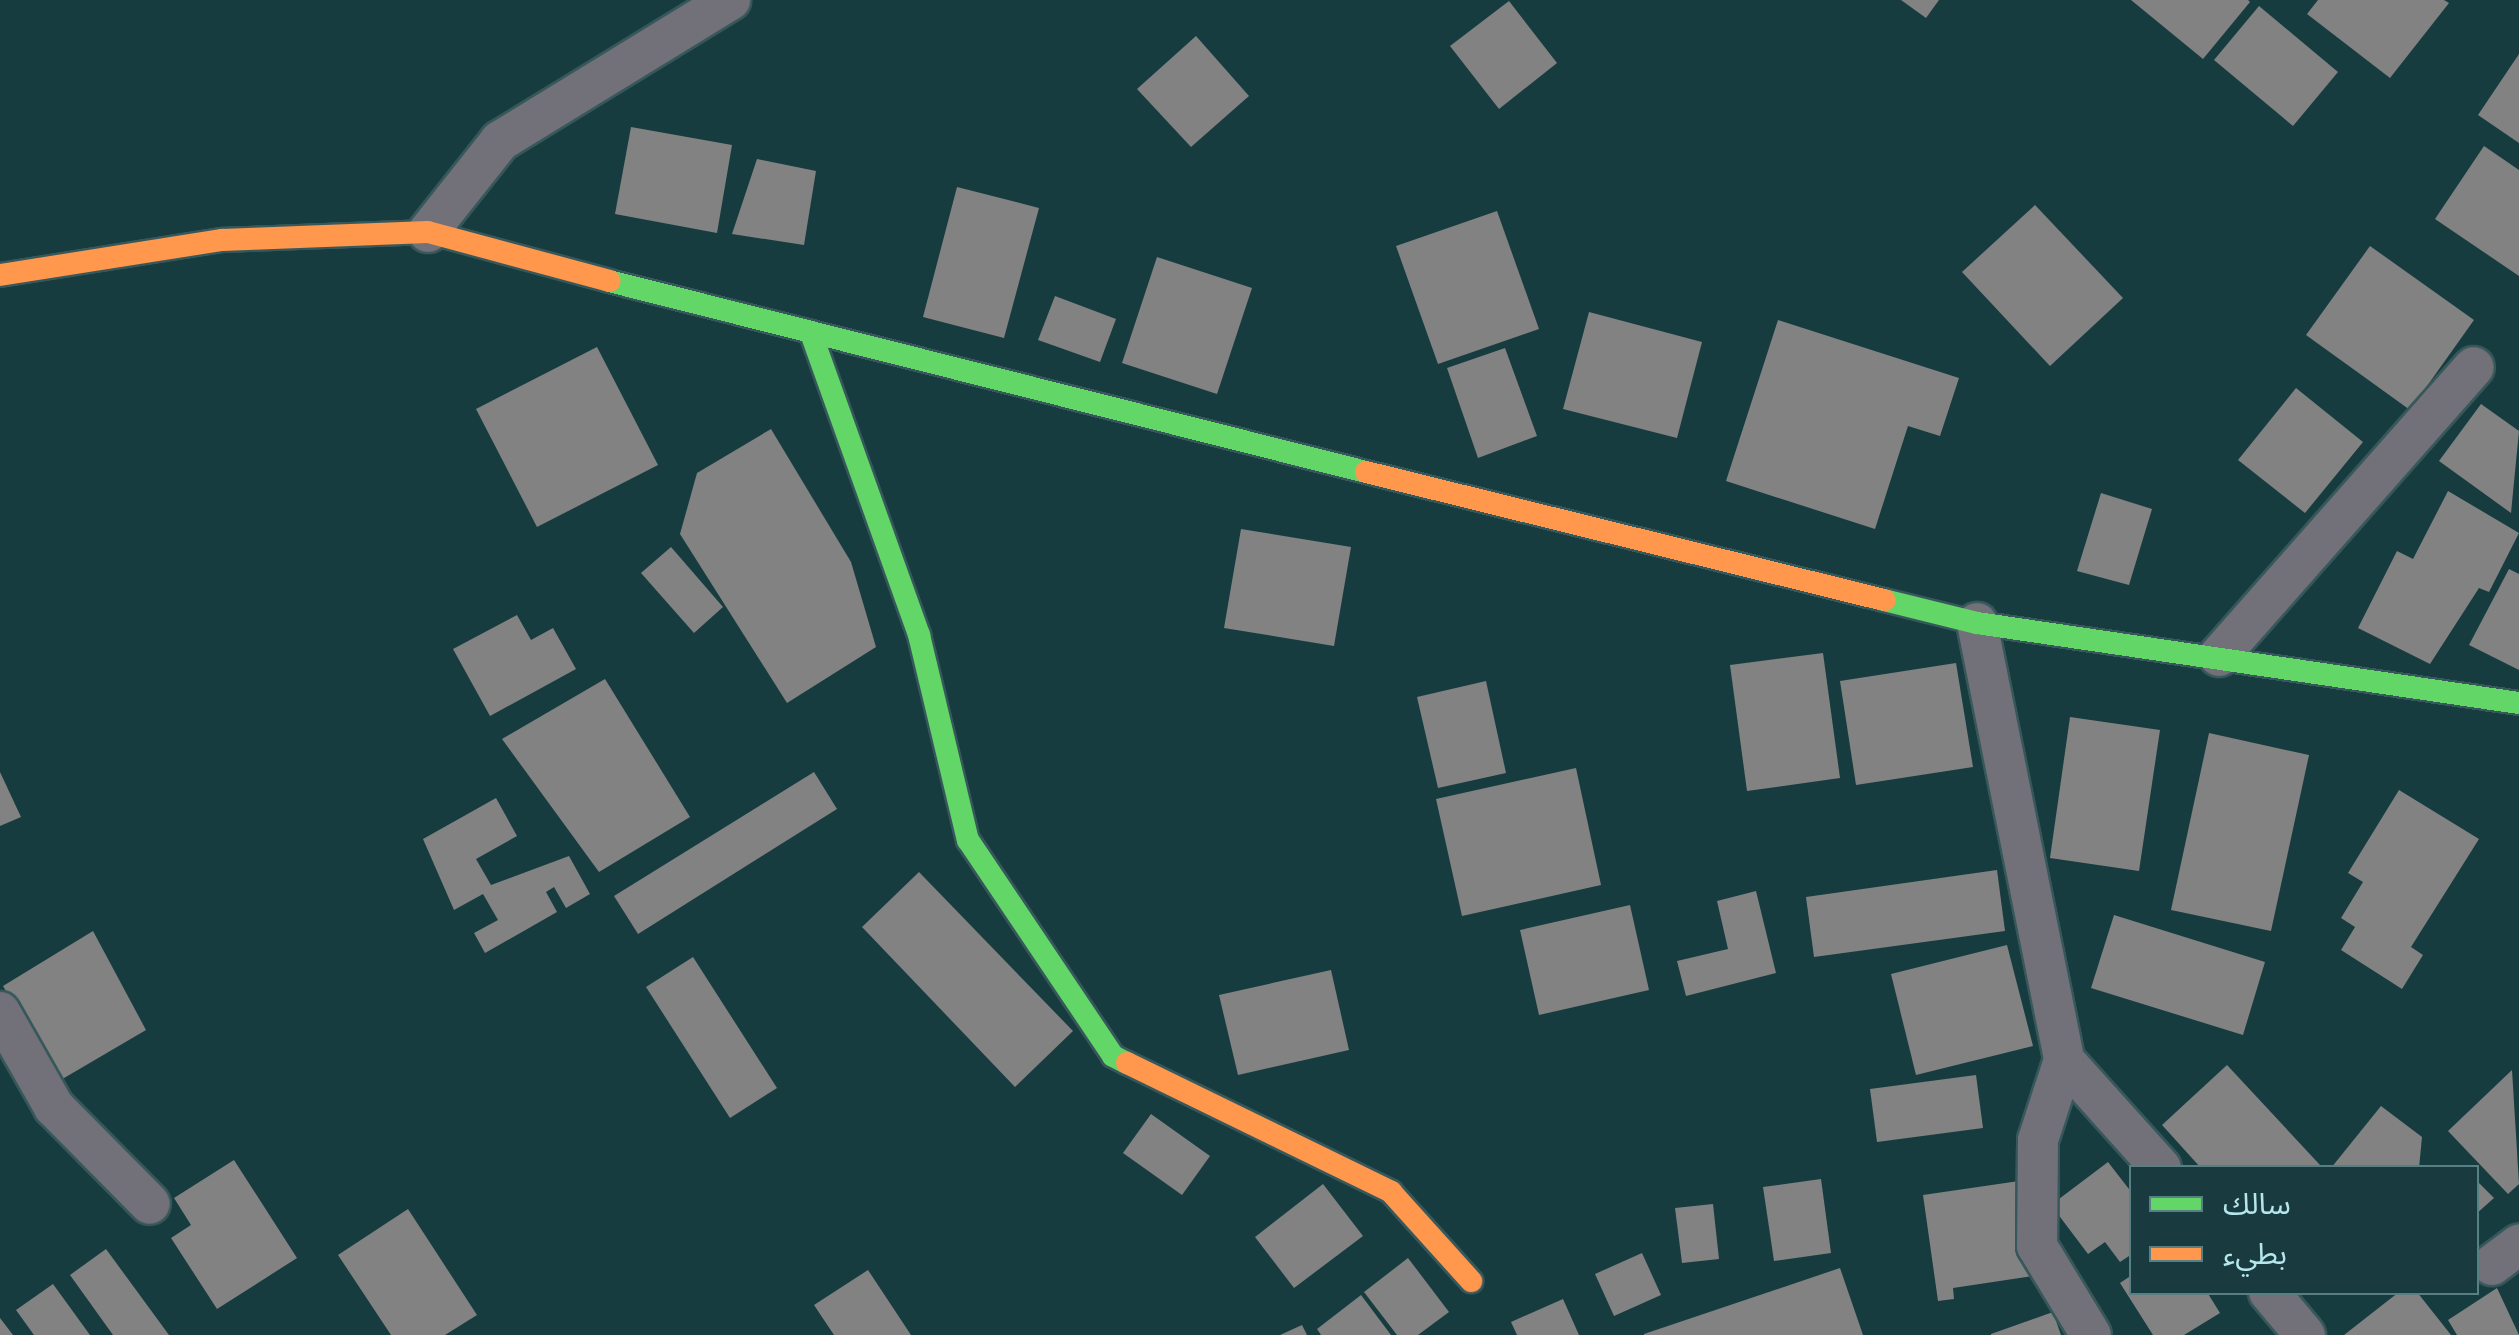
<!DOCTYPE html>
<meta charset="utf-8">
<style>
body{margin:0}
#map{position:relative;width:2519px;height:1335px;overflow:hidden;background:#173c3f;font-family:"PT Sans Narrow","Noto Sans Arabic",sans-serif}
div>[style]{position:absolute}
.building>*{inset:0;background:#828282}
.roads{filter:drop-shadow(2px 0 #37585b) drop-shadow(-2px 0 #37585b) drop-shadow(0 2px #37585b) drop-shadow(0 -2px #37585b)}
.street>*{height:40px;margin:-20px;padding:0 20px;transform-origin:20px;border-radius:20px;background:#727078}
.fast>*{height:22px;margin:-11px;padding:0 11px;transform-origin:11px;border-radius:11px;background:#63d668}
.slow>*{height:22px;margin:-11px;padding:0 11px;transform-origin:11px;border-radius:11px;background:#ff974d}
span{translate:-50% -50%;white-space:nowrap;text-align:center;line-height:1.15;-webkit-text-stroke:10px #193b3f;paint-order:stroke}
.legend{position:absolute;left:2129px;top:1165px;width:350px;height:130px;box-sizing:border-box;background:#193b3f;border:2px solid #577f84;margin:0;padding:12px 18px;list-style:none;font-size:30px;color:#b5e6ec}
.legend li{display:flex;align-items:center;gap:20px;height:50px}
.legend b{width:50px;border:2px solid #577f84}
</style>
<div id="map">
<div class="building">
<i style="clip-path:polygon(1901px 0,1939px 0,1926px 18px)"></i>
<i style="clip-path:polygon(2131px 0,2248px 0,2250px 2px,2203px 59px)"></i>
<i style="clip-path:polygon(2318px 0,2444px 0,2449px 3px,2390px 78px,2307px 14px)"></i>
<i style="clip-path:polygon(1509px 1px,1557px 63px,1499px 109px,1450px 46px)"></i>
<i style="clip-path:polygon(2259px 6px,2338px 72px,2293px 126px,2214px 60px)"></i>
<i style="clip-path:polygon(1196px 36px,1249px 96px,1191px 147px,1137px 89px)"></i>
<i style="clip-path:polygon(2519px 54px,2519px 143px,2478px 115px)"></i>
<i style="clip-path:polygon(631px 127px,732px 145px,717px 233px,615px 214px)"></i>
<i style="clip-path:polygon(2484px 146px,2519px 170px,2519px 276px,2435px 219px)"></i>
<i style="clip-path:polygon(757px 159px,816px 171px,804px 245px,732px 234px)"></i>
<i style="clip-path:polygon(957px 187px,1039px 208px,1004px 338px,923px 317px)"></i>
<i style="clip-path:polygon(2035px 205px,2123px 298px,2050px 366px,1962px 272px)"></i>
<i style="clip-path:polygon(1497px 211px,1539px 329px,1438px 364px,1396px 246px)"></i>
<i style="clip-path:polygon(2370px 246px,2474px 320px,2410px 410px,2306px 335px)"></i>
<i style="clip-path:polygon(1157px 257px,1252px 288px,1217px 394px,1122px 363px)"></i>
<i style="clip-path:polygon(1055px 296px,1116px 319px,1100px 362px,1038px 340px)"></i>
<i style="clip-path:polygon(1589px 312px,1702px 342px,1677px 438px,1563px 409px)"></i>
<i style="clip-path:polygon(1778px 320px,1959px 378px,1940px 436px,1908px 426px,1875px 529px,1726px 481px)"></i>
<i style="clip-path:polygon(597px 347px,658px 465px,537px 527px,476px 409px)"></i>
<i style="clip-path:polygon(1505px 348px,1537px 436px,1478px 458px,1447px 368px)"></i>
<i style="clip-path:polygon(2296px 388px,2363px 442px,2305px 513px,2238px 460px)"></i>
<i style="clip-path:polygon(2481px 404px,2519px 431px,2511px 513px,2439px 461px)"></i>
<i style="clip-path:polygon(771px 429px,851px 562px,876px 647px,787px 703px,680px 534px,697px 473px)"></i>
<i style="clip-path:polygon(2448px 491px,2519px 533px,2489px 592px,2479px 588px,2430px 664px,2358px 628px,2397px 551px,2413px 559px)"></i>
<i style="clip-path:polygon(2101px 493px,2152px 509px,2129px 585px,2077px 571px)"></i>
<i style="clip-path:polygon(1241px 529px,1351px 547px,1334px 646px,1224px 628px)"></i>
<i style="clip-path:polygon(671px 547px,723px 607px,694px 633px,641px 573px)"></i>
<i style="clip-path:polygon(2509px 569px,2519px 574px,2519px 670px,2469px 645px)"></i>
<i style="clip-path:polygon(517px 615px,531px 640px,553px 628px,576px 669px,490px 716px,453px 649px)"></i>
<i style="clip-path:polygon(1823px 653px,1840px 778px,1747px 791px,1730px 665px)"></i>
<i style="clip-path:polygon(1956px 663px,1973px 767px,1856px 785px,1840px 681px)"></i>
<i style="clip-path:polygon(605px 679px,690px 817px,599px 872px,502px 739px)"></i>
<i style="clip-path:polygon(1486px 681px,1506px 773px,1438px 788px,1417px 697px)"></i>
<i style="clip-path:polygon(2070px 717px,2160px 730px,2139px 871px,2050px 858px)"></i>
<i style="clip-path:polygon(2209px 733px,2309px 755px,2271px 931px,2171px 910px)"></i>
<i style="clip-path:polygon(1576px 768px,1601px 885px,1462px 916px,1436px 799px)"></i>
<i style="clip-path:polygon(0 772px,21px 817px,0 826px)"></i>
<i style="clip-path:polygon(814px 772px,837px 809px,638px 934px,614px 896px)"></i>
<i style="clip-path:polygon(2399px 790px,2479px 839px,2411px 947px,2423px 955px,2402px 989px,2341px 950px,2355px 927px,2341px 918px,2363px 882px,2348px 873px)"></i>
<i style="clip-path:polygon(496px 798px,517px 836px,476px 859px,491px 885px,569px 856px,590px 894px,566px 908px,554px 887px,546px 892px,557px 912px,485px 953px,474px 933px,498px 920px,483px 894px,454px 910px,423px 839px)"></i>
<i style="clip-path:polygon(1997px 870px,2005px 931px,1814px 957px,1806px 897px)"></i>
<i style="clip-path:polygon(919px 872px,1073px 1031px,1015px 1087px,862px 927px)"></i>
<i style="clip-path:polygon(1756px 891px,1776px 973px,1686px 996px,1677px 961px,1728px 949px,1717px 901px)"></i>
<i style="clip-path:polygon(1630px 905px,1649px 990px,1539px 1015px,1520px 930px)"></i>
<i style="clip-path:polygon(2114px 915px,2265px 962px,2243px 1035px,2091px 988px)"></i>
<i style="clip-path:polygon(93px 931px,146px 1030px,59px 1081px,3px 986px)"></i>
<i style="clip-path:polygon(2007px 945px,2033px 1046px,1916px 1075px,1891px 974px)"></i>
<i style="clip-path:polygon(693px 957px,777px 1088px,730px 1118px,646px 987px)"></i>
<i style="clip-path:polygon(1331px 970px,1349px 1050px,1238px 1075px,1219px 995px)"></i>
<i style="clip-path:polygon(2227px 1065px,2320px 1165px,2317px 1168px,2201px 1168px,2162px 1125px)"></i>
<i style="clip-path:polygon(2512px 1070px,2519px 1184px,2508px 1194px,2448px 1131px)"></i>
<i style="clip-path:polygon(1976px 1075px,1983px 1128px,1877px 1142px,1870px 1089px)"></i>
<i style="clip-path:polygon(2381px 1106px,2422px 1137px,2419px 1168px,2331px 1168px)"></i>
<i style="clip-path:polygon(1151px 1114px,1210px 1156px,1182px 1195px,1123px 1153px)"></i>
<i style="clip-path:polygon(234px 1160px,297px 1258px,217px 1309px,171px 1238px,191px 1225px,174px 1198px)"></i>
<i style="clip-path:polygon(2108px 1162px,2132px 1193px,2132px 1254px,2120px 1262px,2105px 1242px,2088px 1254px,2051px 1205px)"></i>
<i style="clip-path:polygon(1821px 1179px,1831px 1253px,1774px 1261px,1763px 1187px)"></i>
<i style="clip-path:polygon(2476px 1180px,2494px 1198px,2476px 1214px)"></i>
<i style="clip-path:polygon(2019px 1181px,2033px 1276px,1953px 1288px,1954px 1299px,1938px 1301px,1923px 1195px)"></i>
<i style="clip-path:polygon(1323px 1184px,1363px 1236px,1294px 1288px,1255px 1237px)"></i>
<i style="clip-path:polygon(1713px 1204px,1719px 1259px,1682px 1263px,1675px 1208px)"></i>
<i style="clip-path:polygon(408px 1209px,477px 1315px,445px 1335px,391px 1335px,338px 1255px)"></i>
<i style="clip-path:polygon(106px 1249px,169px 1335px,113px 1335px,70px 1275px)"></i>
<i style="clip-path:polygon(1642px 1253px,1661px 1295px,1614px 1316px,1595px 1274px)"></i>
<i style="clip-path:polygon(1408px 1258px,1449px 1312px,1418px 1335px,1397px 1335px,1364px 1292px)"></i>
<i style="clip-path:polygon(1840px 1268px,1863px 1335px,1644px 1335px,1644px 1334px)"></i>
<i style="clip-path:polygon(868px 1270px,911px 1335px,834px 1335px,814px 1305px)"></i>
<i style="clip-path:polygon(2132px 1275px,2132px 1292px,2207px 1292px,2220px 1313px,2184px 1335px,2153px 1335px,2120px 1283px)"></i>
<i style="clip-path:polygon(53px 1284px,90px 1335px,34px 1335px,16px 1310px)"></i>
<i style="clip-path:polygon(2497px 1288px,2519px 1335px,2457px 1335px,2448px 1320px)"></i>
<i style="clip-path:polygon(2399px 1292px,2417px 1292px,2451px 1335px,2344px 1335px)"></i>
<i style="clip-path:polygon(1361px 1295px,1391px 1335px,1321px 1335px,1317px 1329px)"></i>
<i style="clip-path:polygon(1563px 1299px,1579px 1335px,1517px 1335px,1511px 1322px)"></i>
<i style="clip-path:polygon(2053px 1312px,2061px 1335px,1991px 1335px,1991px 1334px)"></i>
<i style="clip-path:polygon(0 1318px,13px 1335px,0 1335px)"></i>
<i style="clip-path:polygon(1302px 1325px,1307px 1335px,1280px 1335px)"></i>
</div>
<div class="roads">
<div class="street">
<i style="left:428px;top:232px;width:116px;rotate:-51.6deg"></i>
<i style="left:500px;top:141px;width:270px;rotate:-31.5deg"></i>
<i style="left:1977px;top:623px;width:446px;rotate:78.7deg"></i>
<i style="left:2064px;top:1060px;width:145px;rotate:48.1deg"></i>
<i style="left:2219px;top:656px;width:385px;rotate:-48.6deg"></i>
<i style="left:0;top:1012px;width:109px;rotate:60.4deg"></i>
<i style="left:54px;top:1107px;width:136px;rotate:45.3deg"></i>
<i style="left:2064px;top:1060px;width:84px;rotate:108deg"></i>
<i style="left:2038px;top:1140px;width:106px;rotate:90.5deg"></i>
<i style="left:2037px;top:1246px;width:104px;rotate:58.8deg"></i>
<i style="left:2492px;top:1265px;width:34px;rotate:-37deg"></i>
<i style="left:2269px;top:1292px;width:56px;rotate:50.1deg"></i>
</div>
<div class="fast">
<i style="left:609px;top:281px;width:781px;rotate:14.16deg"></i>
<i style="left:812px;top:336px;width:318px;rotate:70.3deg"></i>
<i style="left:919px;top:635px;width:211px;rotate:76.6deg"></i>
<i style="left:968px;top:840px;width:260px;rotate:56.1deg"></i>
<i style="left:1113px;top:1056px;width:16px;rotate:27deg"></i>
<i style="left:1884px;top:600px;width:96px;rotate:13.9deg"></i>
<i style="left:1977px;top:623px;width:548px;rotate:8.4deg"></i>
</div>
<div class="slow">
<i style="left:0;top:275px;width:225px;rotate:-9deg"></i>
<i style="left:222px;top:240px;width:206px;rotate:-2.2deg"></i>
<i style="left:428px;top:232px;width:188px;rotate:15.1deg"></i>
<i style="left:1366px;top:472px;width:534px;rotate:13.88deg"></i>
<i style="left:1127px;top:1063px;width:294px;rotate:26deg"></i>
<i style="left:1391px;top:1192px;width:120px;rotate:48deg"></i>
</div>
</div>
<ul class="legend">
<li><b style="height:12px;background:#63d668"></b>سالك</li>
<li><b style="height:12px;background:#ff974d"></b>بطيء</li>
</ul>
</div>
